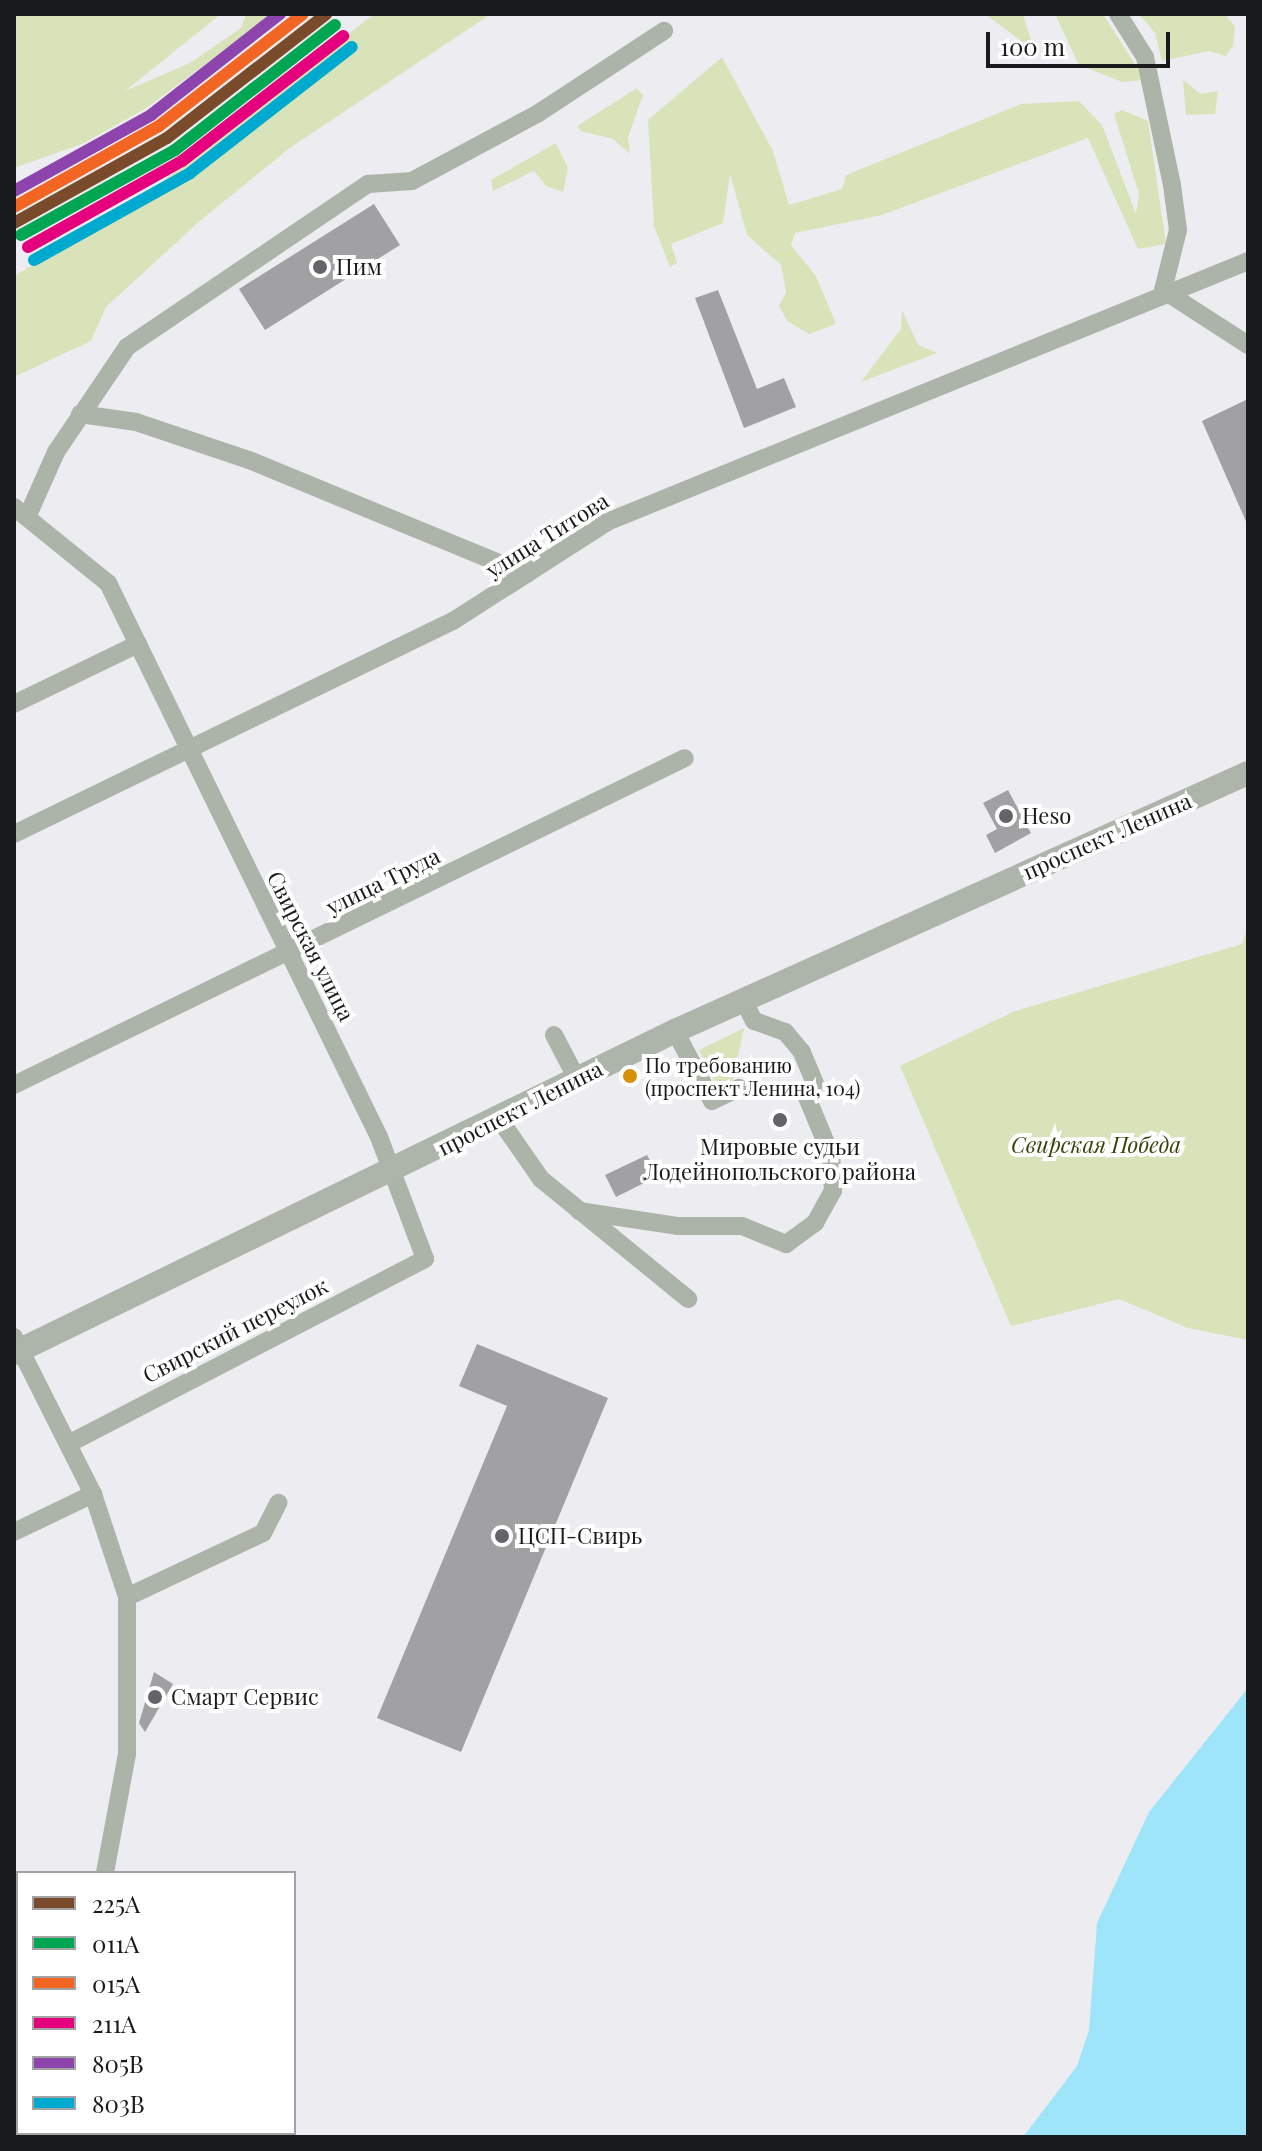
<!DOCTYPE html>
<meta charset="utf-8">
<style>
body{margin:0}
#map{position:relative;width:1262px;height:2151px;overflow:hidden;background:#ededf1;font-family:"Playfair Display",serif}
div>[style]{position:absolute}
.green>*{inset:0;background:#d9e3ba}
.water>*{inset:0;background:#9fe5f9}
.building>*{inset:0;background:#a1a1a3}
.minor>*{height:18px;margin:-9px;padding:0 9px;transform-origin:9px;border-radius:9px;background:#acb4a9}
.major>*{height:24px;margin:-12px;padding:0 12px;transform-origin:12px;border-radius:12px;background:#adb4aa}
.rail-1>*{height:12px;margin:-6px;padding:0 6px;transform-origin:6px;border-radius:6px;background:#7a4b2a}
.rail-2>*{height:12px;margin:-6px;padding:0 6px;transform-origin:6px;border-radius:6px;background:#00a651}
.rail-3>*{height:12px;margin:-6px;padding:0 6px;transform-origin:6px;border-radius:6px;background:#f26522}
.rail-4>*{height:12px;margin:-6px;padding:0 6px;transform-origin:6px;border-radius:6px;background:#e5007d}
.rail-5>*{height:12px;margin:-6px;padding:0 6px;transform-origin:6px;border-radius:6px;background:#8e44ad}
.rail-6>*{height:12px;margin:-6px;padding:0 6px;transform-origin:6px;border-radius:6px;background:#00a9ce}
.dots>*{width:22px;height:22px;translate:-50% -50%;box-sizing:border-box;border:4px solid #fff;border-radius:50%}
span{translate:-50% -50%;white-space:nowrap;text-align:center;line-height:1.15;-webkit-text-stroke:8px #fff;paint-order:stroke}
.bus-label{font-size:20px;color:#191a1c}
.left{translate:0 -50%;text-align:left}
.poi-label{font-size:22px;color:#191a1c}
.street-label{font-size:22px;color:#191a1c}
.park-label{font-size:22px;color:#394208;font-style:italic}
.frame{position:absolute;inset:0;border:16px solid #191a1c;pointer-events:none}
.legend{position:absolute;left:16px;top:1871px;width:280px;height:264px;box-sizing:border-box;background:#fff;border:2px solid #a3a3a4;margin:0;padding:10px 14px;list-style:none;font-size:24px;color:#191a1c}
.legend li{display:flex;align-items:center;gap:16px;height:40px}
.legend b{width:40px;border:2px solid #a3a3a4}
.scale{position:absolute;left:986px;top:32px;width:184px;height:36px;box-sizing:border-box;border:4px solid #191a1c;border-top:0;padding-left:10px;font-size:24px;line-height:28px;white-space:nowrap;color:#191a1c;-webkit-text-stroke:6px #fff;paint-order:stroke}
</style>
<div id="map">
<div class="green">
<i style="clip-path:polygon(14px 14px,221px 14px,125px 91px,190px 63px,241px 28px,246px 14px,273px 14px,145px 109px,82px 144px,14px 168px)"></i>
<i style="clip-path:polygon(374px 14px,491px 14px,291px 147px,201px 220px,106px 307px,91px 341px,14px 377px,14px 276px,130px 207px)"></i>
<i style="clip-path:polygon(985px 14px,1023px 14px,1033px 47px,1021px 41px)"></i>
<i style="clip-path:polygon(1055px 14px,1103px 14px,1145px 80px,1122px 82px,1079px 65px)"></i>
<i style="clip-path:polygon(1139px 14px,1225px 14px,1235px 27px,1233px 46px,1226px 56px,1208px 51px,1162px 61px,1155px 33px)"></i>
<i style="clip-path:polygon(722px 57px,773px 151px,789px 205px,842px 189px,846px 175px,1021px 104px,1079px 101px,1102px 125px,1136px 214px,1139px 194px,1114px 114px,1122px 110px,1148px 121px,1166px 244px,1138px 249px,1088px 138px,882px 215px,795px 233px,791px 245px,816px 276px,836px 324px,809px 334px,787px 321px,779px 306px,786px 292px,781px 265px,747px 235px,730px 174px,723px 223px,671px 244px,677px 263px,670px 267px,654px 226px,648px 120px)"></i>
<i style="clip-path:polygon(1183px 79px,1200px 94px,1218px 91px,1215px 114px,1186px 115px)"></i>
<i style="clip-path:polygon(637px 88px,643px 95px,628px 137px,630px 154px,613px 139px,581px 131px,577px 126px)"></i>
<i style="clip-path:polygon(556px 143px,568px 168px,563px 192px,546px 186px,534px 171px,493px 191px,491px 180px)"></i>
<i style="clip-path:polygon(902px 310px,918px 345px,937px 353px,861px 382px,901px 329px)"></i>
<i style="clip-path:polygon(1248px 926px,1248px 1340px,1188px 1328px,1119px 1299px,1011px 1326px,900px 1066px,1015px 1011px,1242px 944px)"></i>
<i style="clip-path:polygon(744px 1028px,732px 1083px,719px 1090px,699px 1050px)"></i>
</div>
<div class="water">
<i style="clip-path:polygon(1248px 1688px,1248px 2137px,1023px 2137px,1077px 2066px,1089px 2030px,1097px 1923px,1149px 1812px)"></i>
</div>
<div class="building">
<i style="clip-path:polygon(374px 204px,400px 245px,265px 330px,239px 289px)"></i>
<i style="clip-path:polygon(718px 290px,757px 389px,784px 378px,796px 407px,744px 428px,695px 298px)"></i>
<i style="clip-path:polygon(1248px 399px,1248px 526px,1202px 421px)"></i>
<i style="clip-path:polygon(1008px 790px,1031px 833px,995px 853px,986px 835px,997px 829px,983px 803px)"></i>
<i style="clip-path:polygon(647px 1155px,658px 1176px,616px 1197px,605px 1175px)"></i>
<i style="clip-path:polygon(477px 1344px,608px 1398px,461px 1752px,377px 1718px,507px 1406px,459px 1386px)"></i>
<i style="clip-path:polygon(154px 1672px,173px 1684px,145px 1732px,139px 1723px)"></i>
</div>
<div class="minor">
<i style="left:1118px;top:14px;width:51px;rotate:57.9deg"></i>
<i style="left:1145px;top:57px;width:131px;rotate:78.1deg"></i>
<i style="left:1172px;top:185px;width:45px;rotate:82.4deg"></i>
<i style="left:1178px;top:230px;width:62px;rotate:104deg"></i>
<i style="left:1163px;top:290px;width:101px;rotate:32.9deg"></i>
<i style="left:80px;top:414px;width:57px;rotate:8.1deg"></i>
<i style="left:136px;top:422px;width:119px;rotate:18.6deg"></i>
<i style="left:249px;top:460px;width:300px;rotate:22.4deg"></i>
<i style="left:14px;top:507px;width:121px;rotate:39deg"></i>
<i style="left:108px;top:583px;width:617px;rotate:63.93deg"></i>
<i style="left:379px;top:1137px;width:130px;rotate:69.3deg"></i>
<i style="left:425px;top:1259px;width:402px;rotate:152.6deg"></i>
<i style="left:28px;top:515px;width:69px;rotate:-66deg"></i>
<i style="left:56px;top:452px;width:127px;rotate:-55.9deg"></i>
<i style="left:127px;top:347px;width:291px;rotate:-34.1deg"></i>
<i style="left:368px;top:184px;width:44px;rotate:-3.9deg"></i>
<i style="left:412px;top:181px;width:142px;rotate:-28.2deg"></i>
<i style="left:537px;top:114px;width:152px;rotate:-33.2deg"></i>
<i style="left:14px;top:704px;width:138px;rotate:-25.8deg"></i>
<i style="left:14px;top:834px;width:488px;rotate:-25.9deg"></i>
<i style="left:453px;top:621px;width:183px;rotate:-32.7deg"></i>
<i style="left:607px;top:522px;width:692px;rotate:-22.15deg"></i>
<i style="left:675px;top:1031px;width:79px;rotate:62.1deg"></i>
<i style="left:712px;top:1101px;width:30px;rotate:-26deg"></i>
<i style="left:554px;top:1035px;width:50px;rotate:62.4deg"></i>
<i style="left:14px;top:1085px;width:746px;rotate:-25.98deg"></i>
<i style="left:500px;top:1120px;width:72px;rotate:55.2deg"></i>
<i style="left:541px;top:1179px;width:190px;rotate:39.2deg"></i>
<i style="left:579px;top:1211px;width:99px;rotate:8.7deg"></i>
<i style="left:677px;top:1226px;width:65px"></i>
<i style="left:742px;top:1226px;width:48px;rotate:22.2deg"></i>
<i style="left:786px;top:1244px;width:36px;rotate:-36deg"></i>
<i style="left:815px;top:1223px;width:37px;rotate:-61deg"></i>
<i style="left:833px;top:1191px;width:36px;rotate:-93deg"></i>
<i style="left:831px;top:1155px;width:65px;rotate:-112.6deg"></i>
<i style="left:806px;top:1095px;width:13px;rotate:-32deg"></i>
<i style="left:817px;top:1088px;width:39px;rotate:-113deg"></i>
<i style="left:802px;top:1052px;width:26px;rotate:-130deg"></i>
<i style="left:785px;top:1032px;width:33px;rotate:-160deg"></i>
<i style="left:754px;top:1021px;width:25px;rotate:-117deg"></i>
<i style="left:14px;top:1337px;width:176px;rotate:63.3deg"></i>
<i style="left:93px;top:1494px;width:108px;rotate:71.7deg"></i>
<i style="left:127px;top:1597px;width:157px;rotate:90deg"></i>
<i style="left:127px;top:1754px;width:121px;rotate:100.5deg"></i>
<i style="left:14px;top:1532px;width:88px;rotate:-25.7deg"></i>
<i style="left:127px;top:1597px;width:150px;rotate:-25.2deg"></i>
<i style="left:263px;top:1533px;width:34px;rotate:-63deg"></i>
<i style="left:14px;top:1992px;width:6px;rotate:-51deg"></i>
</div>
<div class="major">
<i style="left:14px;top:1353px;width:735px;rotate:-25.97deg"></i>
<i style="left:675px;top:1031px;width:628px;rotate:-24.24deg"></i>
</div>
<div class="rail-1">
<i style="left:14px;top:223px;width:175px;rotate:-29.1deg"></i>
<i style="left:167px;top:138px;width:202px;rotate:-37.9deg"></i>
</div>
<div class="rail-2">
<i style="left:21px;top:235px;width:176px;rotate:-28.9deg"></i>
<i style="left:175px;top:150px;width:203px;rotate:-38deg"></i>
</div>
<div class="rail-3">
<i style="left:14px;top:207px;width:166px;rotate:-29.2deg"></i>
<i style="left:159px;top:126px;width:182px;rotate:-37.9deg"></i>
</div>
<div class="rail-4">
<i style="left:28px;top:247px;width:176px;rotate:-29.2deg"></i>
<i style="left:182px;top:161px;width:204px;rotate:-37.8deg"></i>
</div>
<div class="rail-5">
<i style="left:14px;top:191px;width:157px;rotate:-29deg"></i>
<i style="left:151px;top:115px;width:164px;rotate:-38.1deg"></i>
</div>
<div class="rail-6">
<i style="left:34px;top:260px;width:179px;rotate:-29.1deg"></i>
<i style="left:190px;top:173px;width:205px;rotate:-37.9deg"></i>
</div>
<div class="dots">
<i style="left:320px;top:267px;background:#636467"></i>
<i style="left:1006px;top:816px;background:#636467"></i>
<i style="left:630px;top:1076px;background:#d69104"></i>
<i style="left:780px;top:1120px;background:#636467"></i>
<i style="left:502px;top:1536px;background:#636467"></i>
<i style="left:155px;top:1697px;background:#636467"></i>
</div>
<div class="bus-label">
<span class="left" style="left:645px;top:1076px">По требованию<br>(проспект Ленина, 104)</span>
</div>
<div class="poi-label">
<span class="left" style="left:336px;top:267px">Пим</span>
<span class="left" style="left:1022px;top:816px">Heso</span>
<span style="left:780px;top:1159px">Мировые судьи<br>Лодейнопольского района</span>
<span class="left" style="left:518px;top:1536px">ЦСП-Свирь</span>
<span class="left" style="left:171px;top:1697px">Смарт Сервис</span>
</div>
<div class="street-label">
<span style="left:547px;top:535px;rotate:-32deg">улица Титова</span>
<span style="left:1107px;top:836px;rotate:-24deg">проспект Ленина</span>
<span style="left:383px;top:881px;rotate:-26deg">улица Труда</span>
<span style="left:311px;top:946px;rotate:63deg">Свирская улица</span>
<span style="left:520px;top:1108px;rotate:-27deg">проспект Ленина</span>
<span style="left:235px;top:1330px;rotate:-27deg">Свирский переулок</span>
</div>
<div class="park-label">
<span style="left:1096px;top:1145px">Свирская Победа</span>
</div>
<div class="frame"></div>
<ul class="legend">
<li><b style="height:10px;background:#7a4b2a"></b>225А</li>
<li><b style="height:10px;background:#00a651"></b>011А</li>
<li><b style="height:10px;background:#f26522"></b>015А</li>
<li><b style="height:10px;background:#e5007d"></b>211А</li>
<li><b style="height:10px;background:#8e44ad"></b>805В</li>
<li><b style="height:10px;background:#00a9ce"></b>803В</li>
</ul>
<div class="scale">100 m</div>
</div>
